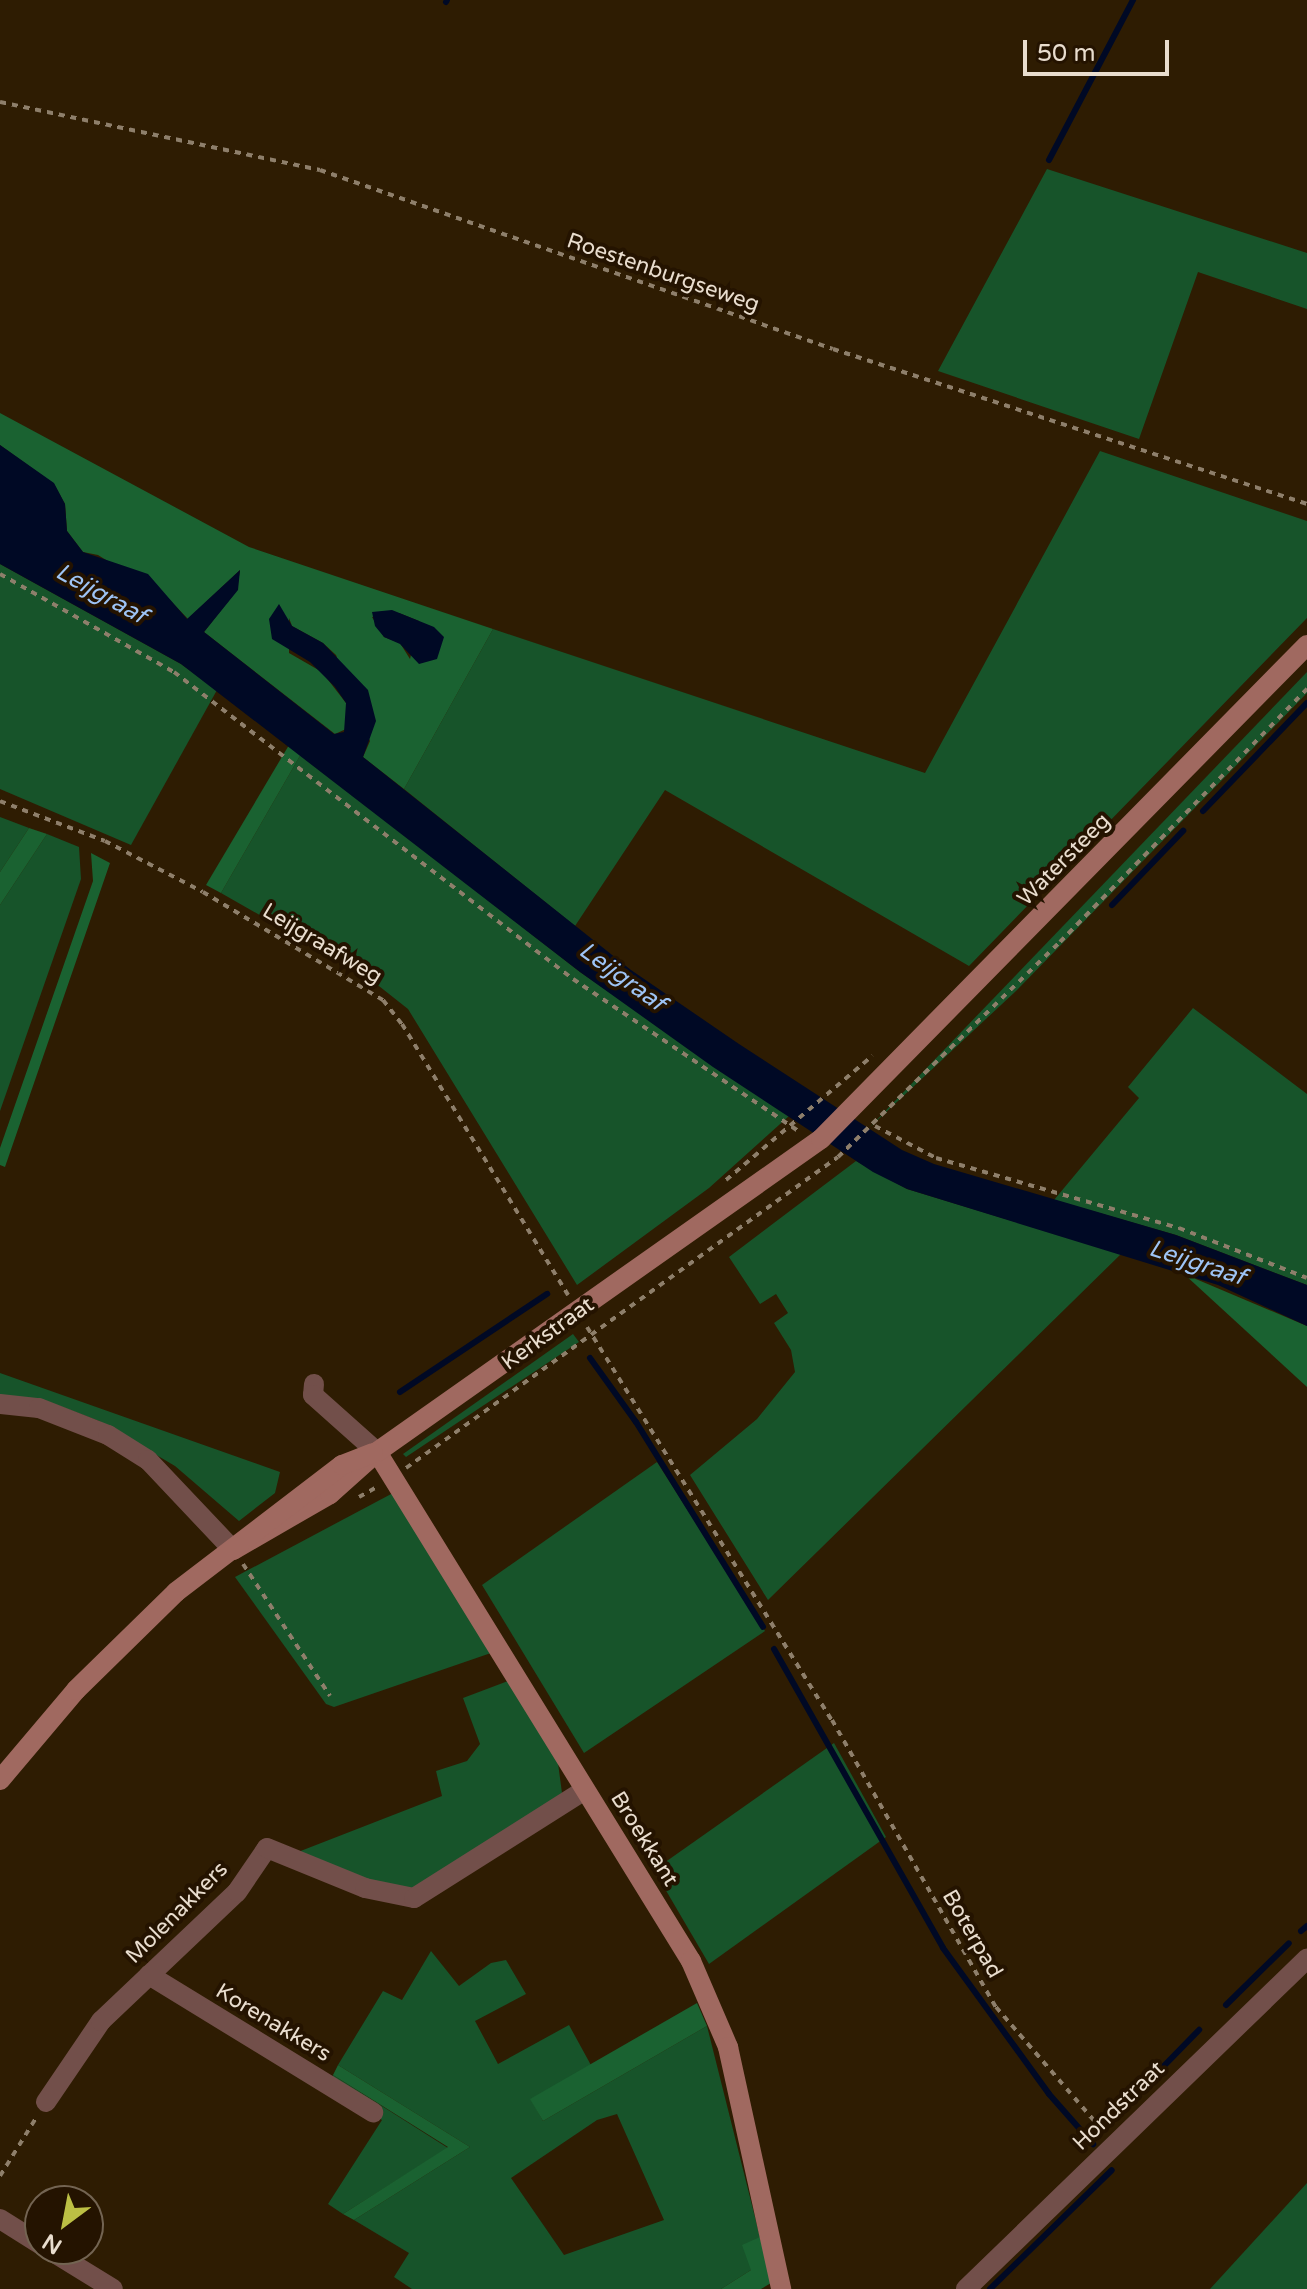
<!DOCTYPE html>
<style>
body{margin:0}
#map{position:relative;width:1307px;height:2289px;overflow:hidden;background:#2e1c02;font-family:"Varela Round",sans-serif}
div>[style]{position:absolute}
.green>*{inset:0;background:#17542a}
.forest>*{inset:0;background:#1a6231}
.water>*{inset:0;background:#000925}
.stream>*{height:6px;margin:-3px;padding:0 3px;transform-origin:3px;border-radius:3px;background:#000925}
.path>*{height:4px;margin-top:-2px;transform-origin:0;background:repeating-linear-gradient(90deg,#8e7f6b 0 6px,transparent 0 12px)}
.street>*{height:20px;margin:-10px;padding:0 10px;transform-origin:10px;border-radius:10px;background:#724f4a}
.secondary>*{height:20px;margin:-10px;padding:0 10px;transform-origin:10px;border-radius:10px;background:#a06960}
span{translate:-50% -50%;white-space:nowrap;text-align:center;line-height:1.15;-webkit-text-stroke:8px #241300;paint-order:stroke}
.street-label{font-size:22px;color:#e9ddce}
.water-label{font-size:24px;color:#9ec4f5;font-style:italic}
.north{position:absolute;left:24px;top:2185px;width:80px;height:80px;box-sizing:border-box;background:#241300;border:2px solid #736452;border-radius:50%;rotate:212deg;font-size:22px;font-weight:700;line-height:32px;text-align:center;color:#e9ddce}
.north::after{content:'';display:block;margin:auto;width:28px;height:36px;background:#bcbf44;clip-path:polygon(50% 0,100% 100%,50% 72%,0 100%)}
.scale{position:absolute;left:1023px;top:40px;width:146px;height:36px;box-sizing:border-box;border:4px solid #e9ddce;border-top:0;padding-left:10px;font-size:24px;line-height:28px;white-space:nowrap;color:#e9ddce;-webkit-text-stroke:6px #241300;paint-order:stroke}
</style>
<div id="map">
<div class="green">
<i style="clip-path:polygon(1047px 169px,1307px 253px,1307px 309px,1198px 272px,1139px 439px,938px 371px)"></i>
<i style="clip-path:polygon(1100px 451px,1307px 521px,1307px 618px,969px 966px,665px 790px,575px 926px,404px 789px,493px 629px,925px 773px)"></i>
<i style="clip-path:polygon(0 564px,181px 664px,217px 690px,131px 845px,0 789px)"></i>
<i style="clip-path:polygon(1307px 672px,1307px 693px,1016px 991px,869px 1128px)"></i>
<i style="clip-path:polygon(301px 754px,580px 972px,789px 1116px,709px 1188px,577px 1285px,408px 1009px,365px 975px,221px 893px)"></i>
<i style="clip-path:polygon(0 817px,29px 828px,0 872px)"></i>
<i style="clip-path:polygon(47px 834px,79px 847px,81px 879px,0 1111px,0 905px)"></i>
<i style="clip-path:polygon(1193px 1008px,1307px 1094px,1307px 1285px,1176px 1235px,1054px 1200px,1139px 1098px,1128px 1087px)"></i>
<i style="clip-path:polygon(856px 1161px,907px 1189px,1121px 1254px,768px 1600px,690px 1475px,757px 1419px,795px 1372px,791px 1350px,774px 1323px,788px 1313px,776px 1294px,760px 1304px,729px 1257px)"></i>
<i style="clip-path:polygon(573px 1334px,579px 1342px,406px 1457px,403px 1454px)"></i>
<i style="clip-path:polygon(0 1373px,280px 1472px,275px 1493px,239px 1521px,175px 1466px,99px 1421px,49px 1402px,0 1398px)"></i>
<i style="clip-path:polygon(657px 1462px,765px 1631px,584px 1753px,482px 1585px)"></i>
<i style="clip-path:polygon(393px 1493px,491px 1653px,334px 1707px,326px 1704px,235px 1577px)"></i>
<i style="clip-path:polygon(508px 1681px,558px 1763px,562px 1793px,407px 1902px,298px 1852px,442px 1796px,436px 1771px,467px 1761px,480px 1744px,463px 1698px)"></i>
<i style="clip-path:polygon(834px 1743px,886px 1837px,709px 1964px,654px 1870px)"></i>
<i style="clip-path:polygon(evenodd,431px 1951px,459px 1986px,491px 1963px,506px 1960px,526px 1994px,475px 2021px,498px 2064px,569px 2025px,592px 2067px,531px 2099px,543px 2121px,707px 2026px,760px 2237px,751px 2270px,721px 2289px,412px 2289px,394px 2277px,409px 2253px,354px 2220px,470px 2147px,338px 2065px,383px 1991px,402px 2000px,431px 1951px,617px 2114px,664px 2220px,564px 2255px,511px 2178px,597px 2120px,617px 2114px)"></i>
<i style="clip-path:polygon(333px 2075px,448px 2148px,343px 2214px,328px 2204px,382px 2120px,327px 2085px)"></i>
<i style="clip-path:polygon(1307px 2183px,1307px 2289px,1210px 2289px)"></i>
</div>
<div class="forest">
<i style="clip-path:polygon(evenodd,0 413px,249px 547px,493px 629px,404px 789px,363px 757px,370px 741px,336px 655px,323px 643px,292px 626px,289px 618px,289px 653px,322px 672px,346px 703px,346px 729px,335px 734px,204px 632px,237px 590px,240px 570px,188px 619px,169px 599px,98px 555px,83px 552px,67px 531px,65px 504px,54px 484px,0 445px,0 413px,399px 613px,419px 621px,410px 659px,400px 643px,384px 637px,372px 617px,399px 613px)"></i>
<i style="clip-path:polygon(289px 745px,301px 754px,221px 893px,206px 885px)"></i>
<i style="clip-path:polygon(29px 828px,47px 834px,0 905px,0 872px)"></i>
<i style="clip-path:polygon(91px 853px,110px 863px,5px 1167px,0 1165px,0 1148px,93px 881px)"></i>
<i style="clip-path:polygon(1184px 1274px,1307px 1326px,1307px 1387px)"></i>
<i style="clip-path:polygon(697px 2003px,707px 2026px,543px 2121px,530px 2099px)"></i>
<i style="clip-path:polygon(338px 2065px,470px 2147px,354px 2220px,343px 2214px,448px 2147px,333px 2075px)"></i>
<i style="clip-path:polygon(760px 2237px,771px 2283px,761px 2289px,721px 2289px,751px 2270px,742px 2245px)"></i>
</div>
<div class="water">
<i style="clip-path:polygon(0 445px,54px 483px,65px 504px,67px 531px,83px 552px,148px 574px,187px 619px,240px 570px,238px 590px,204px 632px,334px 734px,344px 732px,346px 703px,335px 687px,310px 662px,272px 639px,269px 619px,279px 604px,292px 626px,323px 643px,368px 690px,376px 721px,363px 757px,631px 970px,739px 1044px,902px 1150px,934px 1164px,1176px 1235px,1307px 1285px,1307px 1326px,1218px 1285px,907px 1189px,873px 1172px,713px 1067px,580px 972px,181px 664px,0 564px)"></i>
<i style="clip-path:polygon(392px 610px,434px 627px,444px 637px,437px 659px,419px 664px,400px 644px,384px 637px,375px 626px,372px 612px)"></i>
</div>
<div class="stream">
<i style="left:446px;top:2px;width:2px;rotate:-63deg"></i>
<i style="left:1049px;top:160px;width:181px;rotate:-62.3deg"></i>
<i style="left:1203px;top:811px;width:150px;rotate:-46.1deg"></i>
<i style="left:1112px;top:905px;width:103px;rotate:-46.2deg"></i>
<i style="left:590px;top:1358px;width:79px;rotate:54.3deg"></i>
<i style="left:636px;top:1422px;width:241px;rotate:58.2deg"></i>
<i style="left:400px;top:1392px;width:177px;rotate:-33.7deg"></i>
<i style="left:774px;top:1649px;width:343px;rotate:60.5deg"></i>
<i style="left:943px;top:1948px;width:180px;rotate:54deg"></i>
<i style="left:1049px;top:2094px;width:67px;rotate:48.7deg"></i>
<i style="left:1301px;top:1931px;width:8px;rotate:-40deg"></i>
<i style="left:1226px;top:2005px;width:88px;rotate:-44.5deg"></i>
<i style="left:1158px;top:2072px;width:59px;rotate:-45.7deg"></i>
<i style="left:1110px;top:2116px;width:32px;rotate:-44deg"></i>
<i style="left:990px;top:2289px;width:170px;rotate:-44.3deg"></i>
</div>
<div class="path">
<i style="left:0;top:102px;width:327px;rotate:12deg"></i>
<i style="left:320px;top:170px;width:543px;rotate:19.24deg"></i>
<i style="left:833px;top:349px;width:499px;rotate:18.1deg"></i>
<i style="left:0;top:574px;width:200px;rotate:29.4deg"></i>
<i style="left:174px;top:672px;width:503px;rotate:37.58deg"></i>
<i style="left:573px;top:979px;width:274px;rotate:34deg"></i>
<i style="left:0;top:801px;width:112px;rotate:20.9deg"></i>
<i style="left:105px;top:841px;width:110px;rotate:27.5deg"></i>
<i style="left:203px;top:892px;width:210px;rotate:31deg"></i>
<i style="left:383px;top:1000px;width:31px;rotate:52deg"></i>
<i style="left:402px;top:1024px;width:318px;rotate:58.5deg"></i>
<i style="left:875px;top:1126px;width:69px;rotate:27.7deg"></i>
<i style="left:936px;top:1158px;width:253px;rotate:16.1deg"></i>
<i style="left:1179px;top:1228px;width:137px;rotate:21.3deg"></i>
<i style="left:726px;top:1180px;width:192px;rotate:-40.3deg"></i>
<i style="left:587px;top:1327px;width:463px;rotate:58.1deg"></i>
<i style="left:832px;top:1720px;width:331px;rotate:60.3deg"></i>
<i style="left:996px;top:2007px;width:165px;rotate:49.2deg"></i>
<i style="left:406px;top:1468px;width:532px;rotate:-35.75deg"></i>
<i style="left:838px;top:1157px;width:309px;rotate:-44.1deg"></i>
<i style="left:1060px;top:942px;width:354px;rotate:-45.7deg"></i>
<i style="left:359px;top:1497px;width:23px;rotate:-29deg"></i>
<i style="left:243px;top:1564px;width:158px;rotate:56.6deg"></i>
<i style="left:0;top:2176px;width:68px;rotate:-58.2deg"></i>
</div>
<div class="street">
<i style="left:314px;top:1384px;width:11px;rotate:95deg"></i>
<i style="left:313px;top:1395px;width:86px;rotate:41.7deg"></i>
<i style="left:0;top:1404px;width:39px;rotate:6deg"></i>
<i style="left:39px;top:1408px;width:74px;rotate:21.4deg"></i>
<i style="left:108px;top:1435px;width:47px;rotate:32deg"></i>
<i style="left:148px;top:1460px;width:124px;rotate:46.6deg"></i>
<i style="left:149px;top:1975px;width:263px;rotate:31.5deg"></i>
<i style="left:46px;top:2102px;width:98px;rotate:-55.8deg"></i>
<i style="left:101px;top:2021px;width:187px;rotate:-43.5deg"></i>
<i style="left:237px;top:1892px;width:53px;rotate:-55.7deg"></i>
<i style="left:267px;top:1848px;width:106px;rotate:22.2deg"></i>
<i style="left:365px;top:1888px;width:50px;rotate:11.5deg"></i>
<i style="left:414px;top:1898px;width:202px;rotate:-32.3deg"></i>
<i style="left:0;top:2219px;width:47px;rotate:32deg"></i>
<i style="left:48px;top:2249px;width:76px;rotate:31.6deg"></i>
<i style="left:966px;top:2289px;width:475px;rotate:-44.1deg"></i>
</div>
<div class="secondary">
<i style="left:377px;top:1452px;width:598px;rotate:58.33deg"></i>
<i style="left:691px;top:1961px;width:94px;rotate:66.7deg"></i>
<i style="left:728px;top:2047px;width:248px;rotate:77.6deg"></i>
<i style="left:233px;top:1550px;width:112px;rotate:-30deg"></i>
<i style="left:330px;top:1494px;width:63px;rotate:-41.8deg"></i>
<i style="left:377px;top:1452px;width:543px;rotate:-35.18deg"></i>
<i style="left:821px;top:1139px;width:693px;rotate:-45.47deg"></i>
<i style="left:0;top:1780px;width:118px;rotate:-49.8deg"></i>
<i style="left:76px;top:1690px;width:140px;rotate:-44.4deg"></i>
<i style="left:176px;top:1592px;width:209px;rotate:-37.4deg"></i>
<i style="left:342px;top:1465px;width:33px;rotate:-21deg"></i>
</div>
<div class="street-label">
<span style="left:663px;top:273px;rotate:19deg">Roestenburgseweg</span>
<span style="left:1064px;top:860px;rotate:-45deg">Watersteeg</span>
<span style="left:322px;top:944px;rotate:31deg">Leijgraafweg</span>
<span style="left:548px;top:1334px;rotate:-36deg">Kerkstraat</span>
<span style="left:644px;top:1839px;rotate:58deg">Broekkant</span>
<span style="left:177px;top:1913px;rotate:-45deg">Molenakkers</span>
<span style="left:972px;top:1934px;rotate:60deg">Boterpad</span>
<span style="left:273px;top:2023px;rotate:31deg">Korenakkers</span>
<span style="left:1119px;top:2106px;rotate:-44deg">Hondstraat</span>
</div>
<div class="water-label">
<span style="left:101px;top:594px;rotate:29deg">Leijgraaf</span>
<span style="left:622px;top:977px;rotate:36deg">Leijgraaf</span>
<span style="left:1197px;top:1263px;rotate:18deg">Leijgraaf</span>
</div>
<div class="north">N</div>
<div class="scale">50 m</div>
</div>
